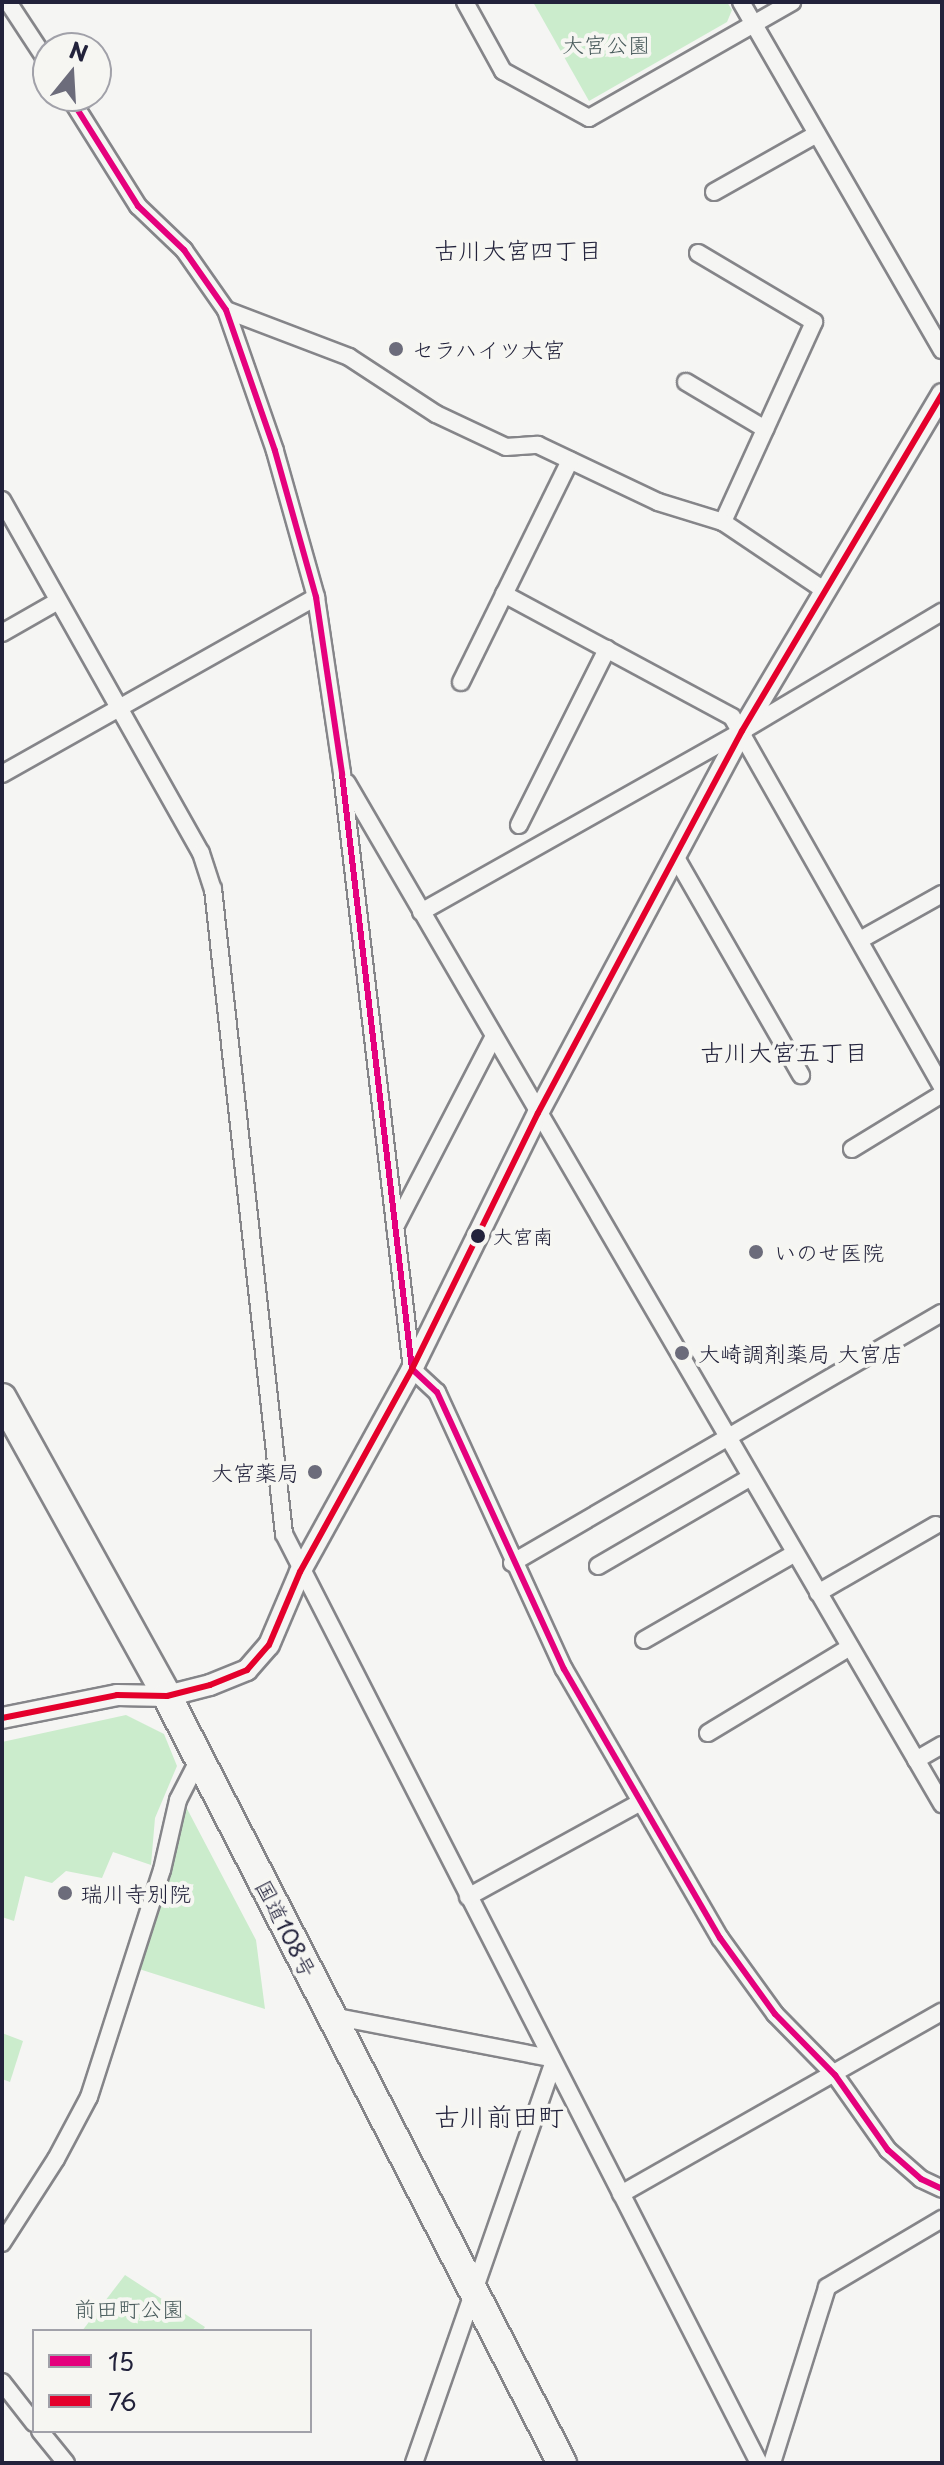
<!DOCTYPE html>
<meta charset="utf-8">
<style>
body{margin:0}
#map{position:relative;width:944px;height:2465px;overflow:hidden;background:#f5f5f3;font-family:"Playpen Sans","Klee One",sans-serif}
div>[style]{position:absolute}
.green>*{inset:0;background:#cbeccc}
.roads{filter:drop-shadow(2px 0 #858589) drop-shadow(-2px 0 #858589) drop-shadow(0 2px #858589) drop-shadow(0 -2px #858589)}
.minor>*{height:16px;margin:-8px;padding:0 8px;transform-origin:8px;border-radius:8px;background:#f5f5f3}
.tertiary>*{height:20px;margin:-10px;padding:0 10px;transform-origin:10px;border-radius:10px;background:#f5f5f3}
.trunk>*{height:28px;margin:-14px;padding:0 14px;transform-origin:14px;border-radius:14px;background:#f5f5f3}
.bus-1>*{height:6px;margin:-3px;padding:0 3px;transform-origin:3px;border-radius:3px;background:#e5007d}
.bus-2>*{height:6px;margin:-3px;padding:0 3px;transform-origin:3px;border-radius:3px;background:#e4002b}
.dots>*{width:22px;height:22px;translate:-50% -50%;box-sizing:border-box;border:4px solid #f6f6f2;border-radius:50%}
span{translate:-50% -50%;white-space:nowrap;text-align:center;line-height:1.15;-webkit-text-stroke:8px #f6f6f2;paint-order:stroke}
.bus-label{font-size:20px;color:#22223b}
.left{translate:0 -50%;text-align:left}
.park-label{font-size:22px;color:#4a5c5d}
.poi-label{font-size:22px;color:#22223b}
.right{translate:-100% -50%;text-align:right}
.street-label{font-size:22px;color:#22223b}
.neighbourhood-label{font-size:24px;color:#22223b}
.quarter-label{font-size:26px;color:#22223b}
.frame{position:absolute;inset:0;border:4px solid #22223b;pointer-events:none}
.legend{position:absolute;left:32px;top:2329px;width:280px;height:104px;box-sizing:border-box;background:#f6f6f2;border:2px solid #a1a1a9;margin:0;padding:10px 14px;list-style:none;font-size:24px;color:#22223b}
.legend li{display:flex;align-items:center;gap:16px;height:40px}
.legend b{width:40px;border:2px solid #a1a1a9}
.north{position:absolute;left:32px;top:32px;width:80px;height:80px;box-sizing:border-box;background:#f6f6f2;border:2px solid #a1a1a9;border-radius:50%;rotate:18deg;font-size:22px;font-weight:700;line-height:32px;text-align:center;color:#22223b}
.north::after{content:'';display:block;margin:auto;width:28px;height:36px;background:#6c6c7b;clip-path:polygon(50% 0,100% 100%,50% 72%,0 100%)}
</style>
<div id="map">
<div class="green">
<i style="clip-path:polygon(533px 2px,727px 2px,732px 10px,727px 22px,589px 101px)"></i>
<i style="clip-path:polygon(126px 1715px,164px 1734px,177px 1766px,155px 1818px,151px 1865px,113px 1852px,102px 1878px,66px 1871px,52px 1883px,25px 1876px,14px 1921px,2px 1917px,2px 1742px)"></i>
<i style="clip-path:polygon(184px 1803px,256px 1940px,265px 2009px,139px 1969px,169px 1873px)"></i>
<i style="clip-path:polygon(2px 2033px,23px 2041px,10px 2082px,2px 2079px)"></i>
<i style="clip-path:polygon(125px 2275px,205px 2327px,202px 2331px,82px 2331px)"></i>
</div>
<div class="roads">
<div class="minor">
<i style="left:8px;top:2px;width:73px;rotate:56.7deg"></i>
<i style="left:465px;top:2px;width:79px;rotate:61.2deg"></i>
<i style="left:503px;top:71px;width:98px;rotate:28.7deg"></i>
<i style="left:589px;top:118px;width:234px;rotate:-29.7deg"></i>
<i style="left:741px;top:2px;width:402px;rotate:60deg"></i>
<i style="left:69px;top:96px;width:130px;rotate:57.9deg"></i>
<i style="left:138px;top:206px;width:64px;rotate:43.7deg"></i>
<i style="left:184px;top:250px;width:73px;rotate:55deg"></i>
<i style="left:226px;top:310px;width:149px;rotate:70.8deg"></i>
<i style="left:275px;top:451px;width:152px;rotate:74.3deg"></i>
<i style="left:316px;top:597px;width:179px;rotate:81.6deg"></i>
<i style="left:342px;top:774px;width:599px;rotate:83.29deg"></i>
<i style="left:412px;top:1369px;width:34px;rotate:43deg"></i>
<i style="left:437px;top:1392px;width:305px;rotate:65.4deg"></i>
<i style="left:564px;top:1669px;width:311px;rotate:59.9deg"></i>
<i style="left:720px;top:1938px;width:94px;rotate:54.1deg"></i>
<i style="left:775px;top:2014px;width:86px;rotate:45.5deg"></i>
<i style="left:835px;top:2075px;width:92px;rotate:54.8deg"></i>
<i style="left:888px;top:2150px;width:44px;rotate:41.3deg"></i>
<i style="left:921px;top:2179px;width:23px;rotate:25deg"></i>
<i style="left:714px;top:192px;width:118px;rotate:-29.4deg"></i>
<i style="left:698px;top:253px;width:135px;rotate:30.7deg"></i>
<i style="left:814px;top:322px;width:220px;rotate:114.5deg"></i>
<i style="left:226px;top:310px;width:132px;rotate:20.9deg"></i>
<i style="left:349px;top:357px;width:104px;rotate:33.2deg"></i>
<i style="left:436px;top:414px;width:77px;rotate:25.2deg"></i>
<i style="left:506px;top:447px;width:32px;rotate:-4deg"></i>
<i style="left:538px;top:445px;width:133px;rotate:25.4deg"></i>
<i style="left:658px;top:502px;width:68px;rotate:17.1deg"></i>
<i style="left:723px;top:522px;width:122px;rotate:34deg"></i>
<i style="left:686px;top:382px;width:92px;rotate:30.7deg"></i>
<i style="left:2px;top:500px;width:405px;rotate:60.6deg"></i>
<i style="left:201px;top:853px;width:38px;rotate:72deg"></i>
<i style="left:213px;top:889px;width:649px;rotate:83.72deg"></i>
<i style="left:284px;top:1534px;width:1043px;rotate:62.92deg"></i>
<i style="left:504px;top:594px;width:259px;rotate:28.3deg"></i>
<i style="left:732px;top:717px;width:425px;rotate:60.4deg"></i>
<i style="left:2px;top:633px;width:64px;rotate:-29.7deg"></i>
<i style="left:461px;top:682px;width:247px;rotate:-63.8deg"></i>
<i style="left:2px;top:774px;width:360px;rotate:-29.4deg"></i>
<i style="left:347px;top:783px;width:1182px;rotate:59.77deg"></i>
<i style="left:519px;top:825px;width:197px;rotate:-63.4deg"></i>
<i style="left:675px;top:856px;width:253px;rotate:60.1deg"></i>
<i style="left:421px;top:912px;width:369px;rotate:-29.4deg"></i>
<i style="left:742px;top:731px;width:233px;rotate:-30.8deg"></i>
<i style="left:860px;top:940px;width:94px;rotate:-29.3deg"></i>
<i style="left:852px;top:1149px;width:105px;rotate:-31.4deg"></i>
<i style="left:395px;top:1227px;width:215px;rotate:-62.6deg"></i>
<i style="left:512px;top:1563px;width:497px;rotate:-30.2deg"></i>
<i style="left:598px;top:1566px;width:177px;rotate:-30.2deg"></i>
<i style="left:818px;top:1593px;width:136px;rotate:-30deg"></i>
<i style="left:644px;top:1640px;width:174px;rotate:-29.9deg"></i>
<i style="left:708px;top:1733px;width:166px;rotate:-31.2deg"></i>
<i style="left:916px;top:1760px;width:30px;rotate:-30deg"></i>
<i style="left:468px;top:1897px;width:197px;rotate:-28.8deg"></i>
<i style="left:332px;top:2016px;width:223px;rotate:10.9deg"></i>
<i style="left:621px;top:2194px;width:369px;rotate:-29.6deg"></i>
<i style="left:2px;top:2243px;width:100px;rotate:-57.3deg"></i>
<i style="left:56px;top:2159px;width:70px;rotate:-62deg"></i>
<i style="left:89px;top:2097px;width:238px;rotate:-72.2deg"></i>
<i style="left:162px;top:1870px;width:72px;rotate:-77.1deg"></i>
<i style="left:178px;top:1800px;width:46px;rotate:-62.9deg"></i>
<i style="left:2px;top:2382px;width:52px;rotate:52deg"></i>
<i style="left:40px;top:2431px;width:41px;rotate:50.9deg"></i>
<i style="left:414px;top:2463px;width:423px;rotate:-70.8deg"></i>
<i style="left:772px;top:2463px;width:184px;rotate:-72.6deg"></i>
<i style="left:827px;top:2287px;width:134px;rotate:-30.6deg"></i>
</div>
<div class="tertiary">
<i style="left:2px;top:1718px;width:117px;rotate:-11.3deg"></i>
<i style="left:117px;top:1695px;width:50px;rotate:1.1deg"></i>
<i style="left:167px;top:1696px;width:44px;rotate:-14.3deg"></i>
<i style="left:210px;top:1685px;width:40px;rotate:-22deg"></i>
<i style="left:247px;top:1670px;width:33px;rotate:-49deg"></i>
<i style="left:269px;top:1645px;width:79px;rotate:-67deg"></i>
<i style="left:300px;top:1572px;width:232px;rotate:-61.1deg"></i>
<i style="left:412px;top:1369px;width:285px;rotate:-63.8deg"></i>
<i style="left:538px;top:1113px;width:433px;rotate:-61.9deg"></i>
<i style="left:742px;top:731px;width:392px;rotate:-59.3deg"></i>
</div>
<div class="trunk">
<i style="left:2px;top:1398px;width:341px;rotate:61deg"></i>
<i style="left:167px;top:1696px;width:863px;rotate:62.75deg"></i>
</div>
</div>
<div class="bus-1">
<i style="left:69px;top:96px;width:130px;rotate:57.9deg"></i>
<i style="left:138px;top:206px;width:64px;rotate:43.7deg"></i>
<i style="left:184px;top:250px;width:73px;rotate:55deg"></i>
<i style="left:226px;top:310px;width:149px;rotate:70.8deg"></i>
<i style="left:275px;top:451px;width:152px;rotate:74.3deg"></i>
<i style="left:316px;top:597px;width:179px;rotate:81.6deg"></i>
<i style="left:342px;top:774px;width:599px;rotate:83.29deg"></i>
<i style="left:412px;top:1369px;width:34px;rotate:43deg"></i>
<i style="left:437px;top:1392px;width:305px;rotate:65.4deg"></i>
<i style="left:564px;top:1669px;width:311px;rotate:59.9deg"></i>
<i style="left:720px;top:1938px;width:94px;rotate:54.1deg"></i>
<i style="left:775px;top:2014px;width:86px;rotate:45.5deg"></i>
<i style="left:835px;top:2075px;width:92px;rotate:54.8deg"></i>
<i style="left:888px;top:2150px;width:44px;rotate:41.3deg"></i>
<i style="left:921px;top:2179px;width:23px;rotate:25deg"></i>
</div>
<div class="bus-2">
<i style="left:2px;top:1718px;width:117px;rotate:-11.3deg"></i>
<i style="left:117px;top:1695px;width:50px;rotate:1.1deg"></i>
<i style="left:167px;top:1696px;width:44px;rotate:-14.3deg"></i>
<i style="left:210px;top:1685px;width:40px;rotate:-22deg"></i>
<i style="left:247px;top:1670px;width:33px;rotate:-49deg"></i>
<i style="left:269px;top:1645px;width:79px;rotate:-67deg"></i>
<i style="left:300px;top:1572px;width:232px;rotate:-61.1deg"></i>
<i style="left:412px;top:1369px;width:285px;rotate:-63.8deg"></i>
<i style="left:538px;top:1113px;width:433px;rotate:-61.9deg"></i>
<i style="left:742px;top:731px;width:392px;rotate:-59.3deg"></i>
</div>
<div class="dots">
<i style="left:396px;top:349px;background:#6c6c7b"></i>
<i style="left:478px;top:1236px;background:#22223b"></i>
<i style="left:756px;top:1252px;background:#6c6c7b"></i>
<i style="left:682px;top:1353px;background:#6c6c7b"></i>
<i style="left:315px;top:1472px;background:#6c6c7b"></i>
<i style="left:65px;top:1893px;background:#6c6c7b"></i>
</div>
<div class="bus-label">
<span class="left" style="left:493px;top:1236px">大宮南</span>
</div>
<div class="park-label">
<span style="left:606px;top:44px">大宮公園</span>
<span style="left:129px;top:2308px">前田町公園</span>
</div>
<div class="poi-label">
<span class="left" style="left:412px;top:349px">セラハイツ大宮</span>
<span class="left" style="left:774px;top:1252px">いのせ医院</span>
<span class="left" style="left:698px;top:1353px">大崎調剤薬局 大宮店</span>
<span class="right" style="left:299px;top:1472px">大宮薬局</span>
<span class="left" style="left:81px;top:1893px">瑞川寺別院</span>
</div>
<div class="street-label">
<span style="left:287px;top:1928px;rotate:63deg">国道108号</span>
</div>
<div class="neighbourhood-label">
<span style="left:518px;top:250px">古川大宮四丁目</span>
<span style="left:784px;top:1052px">古川大宮五丁目</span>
</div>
<div class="quarter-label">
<span style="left:499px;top:2116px">古川前田町</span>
</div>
<div class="frame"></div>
<ul class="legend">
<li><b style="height:10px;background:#e5007d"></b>15</li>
<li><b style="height:10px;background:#e4002b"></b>76</li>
</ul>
<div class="north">N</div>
</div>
